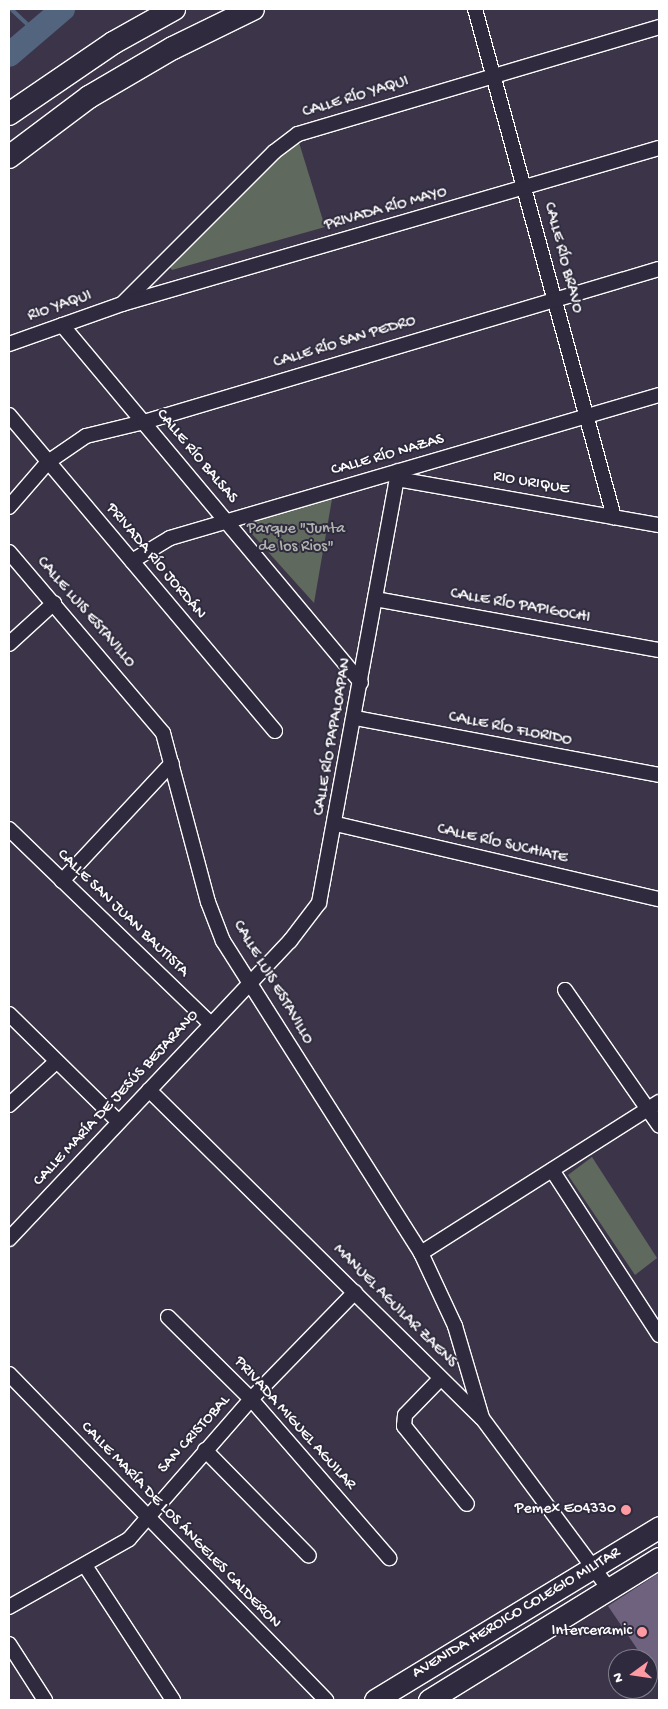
<!DOCTYPE html>
<meta charset="utf-8">
<style>
body{margin:0}
#map{position:relative;width:668px;height:1709px;overflow:hidden;background:#3c354a;font-family:"Gochi Hand",sans-serif}
div>[style]{position:absolute}
.green>*{inset:0;background:#60695e}
.stream>*{height:4px;margin:-2px;padding:0 2px;transform-origin:2px;border-radius:2px;background:#53657e}
.river>*{height:24px;margin:-12px;padding:0 12px;transform-origin:12px;border-radius:12px;background:#53657e}
.building>*{inset:0;background:#6f627e}
.roads{filter:drop-shadow(1px 0 #fff) drop-shadow(-1px 0 #fff) drop-shadow(0 1px #fff) drop-shadow(0 -1px #fff)}
.minor>*{height:14px;margin:-7px;padding:0 7px;transform-origin:7px;border-radius:7px;background:#2f2a3d}
.primary>*{height:21px;margin:-10.5px;padding:0 10.5px;transform-origin:10.5px;border-radius:10.5px;background:#2f2a3d}
.trunk>*{height:22px;margin:-11px;padding:0 11px;transform-origin:11px;border-radius:11px;background:#2f2a3d}
.dots>*{width:14px;height:14px;translate:-50% -50%;box-sizing:border-box;border:2px solid #2f2a3d;border-radius:50%}
span{translate:-50% -50%;white-space:nowrap;text-align:center;line-height:1.15;-webkit-text-stroke:4px #2f2a3d;paint-order:stroke}
.street-label{font-size:16px;color:#fff}
.park-label{font-size:16px;color:#b0b4ae}
.poi-label{font-size:16px;color:#fff}
.right{translate:-100% -50%;text-align:right}
.frame{position:absolute;inset:0;border:10px solid #fff;pointer-events:none}
.north{position:absolute;left:608px;top:1649px;width:50px;height:50px;box-sizing:border-box;background:#2f2a3d;border:1px solid #827f8b;border-radius:50%;rotate:256deg;font-size:14px;font-weight:700;line-height:20px;text-align:center;color:#fff}
.north::after{content:'';display:block;margin:auto;width:18px;height:22px;background:#ff9aa2;clip-path:polygon(50% 0,100% 100%,50% 72%,0 100%)}
</style>
<div id="map">
<div class="green">
<i style="clip-path:polygon(297px 136px,325px 227px,172px 270px,168px 265px)"></i>
<i style="clip-path:polygon(332px 499px,314px 603px,242px 523px)"></i>
<i style="clip-path:polygon(592px 1157px,657px 1258px,635px 1275px,568px 1175px)"></i>
</div>
<div class="stream">
<i style="left:11px;top:9px;width:34px;rotate:43deg"></i>
</div>
<div class="river">
<i style="left:9px;top:55px;width:71px;rotate:-40.4deg"></i>
</div>
<div class="building">
<i style="clip-path:polygon(659px 1573px,659px 1682px,648px 1659px,644px 1659px,608px 1606px)"></i>
</div>
<div class="roads">
<div class="minor">
<i style="left:475px;top:9px;width:527px;rotate:74.7deg"></i>
<i style="left:123px;top:303px;width:214px;rotate:-45deg"></i>
<i style="left:274px;top:152px;width:30px;rotate:-37deg"></i>
<i style="left:298px;top:134px;width:377px;rotate:-16.5deg"></i>
<i style="left:62px;top:325px;width:466px;rotate:50.1deg"></i>
<i style="left:9px;top:344px;width:120px;rotate:-19.5deg"></i>
<i style="left:122px;top:304px;width:559px;rotate:-16.2deg"></i>
<i style="left:9px;top:415px;width:413px;rotate:49.9deg"></i>
<i style="left:397px;top:479px;width:266px;rotate:10deg"></i>
<i style="left:9px;top:507px;width:60px;rotate:-49.1deg"></i>
<i style="left:48px;top:462px;width:46px;rotate:-34.4deg"></i>
<i style="left:86px;top:436px;width:60px;rotate:-13.6deg"></i>
<i style="left:144px;top:422px;width:537px;rotate:-16.55deg"></i>
<i style="left:9px;top:552px;width:238px;rotate:49.6deg"></i>
<i style="left:163px;top:733px;width:175px;rotate:75.1deg"></i>
<i style="left:208px;top:902px;width:42px;rotate:69deg"></i>
<i style="left:223px;top:941px;width:370px;rotate:57.6deg"></i>
<i style="left:421px;top:1253px;width:81px;rotate:65deg"></i>
<i style="left:455px;top:1326px;width:96px;rotate:73.6deg"></i>
<i style="left:132px;top:561px;width:44px;rotate:-31.2deg"></i>
<i style="left:170px;top:538px;width:509px;rotate:-16.3deg"></i>
<i style="left:375px;top:599px;width:289px;rotate:10.2deg"></i>
<i style="left:9px;top:644px;width:61px;rotate:-42.3deg"></i>
<i style="left:355px;top:718px;width:309px;rotate:10.6deg"></i>
<i style="left:336px;top:824px;width:332px;rotate:13.1deg"></i>
<i style="left:9px;top:829px;width:281px;rotate:44deg"></i>
<i style="left:62px;top:881px;width:161px;rotate:-47deg"></i>
<i style="left:565px;top:990px;width:165px;rotate:55.2deg"></i>
<i style="left:9px;top:1014px;width:154px;rotate:44.5deg"></i>
<i style="left:149px;top:1090px;width:467px;rotate:44.6deg"></i>
<i style="left:482px;top:1418px;width:213px;rotate:53.4deg"></i>
<i style="left:9px;top:1105px;width:64px;rotate:-42.5deg"></i>
<i style="left:552px;top:1170px;width:197px;rotate:57deg"></i>
<i style="left:9px;top:1239px;width:410px;rotate:-46.7deg"></i>
<i style="left:290px;top:941px;width:48px;rotate:-52.7deg"></i>
<i style="left:319px;top:903px;width:439px;rotate:-79.6deg"></i>
<i style="left:421px;top:1253px;width:282px;rotate:-32.4deg"></i>
<i style="left:168px;top:1317px;width:117px;rotate:44.7deg"></i>
<i style="left:251px;top:1399px;width:211px;rotate:49deg"></i>
<i style="left:9px;top:1374px;width:455px;rotate:45.8deg"></i>
<i style="left:440px;top:1379px;width:50px;rotate:134.2deg"></i>
<i style="left:405px;top:1415px;width:11px;rotate:95deg"></i>
<i style="left:404px;top:1426px;width:100px;rotate:51.1deg"></i>
<i style="left:205px;top:1450px;width:148px;rotate:45.5deg"></i>
<i style="left:86px;top:1567px;width:159px;rotate:56.8deg"></i>
<i style="left:9px;top:1607px;width:138px;rotate:-29.5deg"></i>
<i style="left:129px;top:1539px;width:186px;rotate:-48.9deg"></i>
<i style="left:251px;top:1399px;width:149px;rotate:-45.8deg"></i>
<i style="left:9px;top:1644px;width:67px;rotate:57.3deg"></i>
</div>
<div class="primary">
<i style="left:375px;top:1700px;width:333px;rotate:-31.3deg"></i>
<i style="left:429px;top:1700px;width:270px;rotate:-31.7deg"></i>
</div>
<div class="trunk">
<i style="left:9px;top:114px;width:126px;rotate:-34.3deg"></i>
<i style="left:113px;top:43px;width:70px;rotate:-29.1deg"></i>
<i style="left:9px;top:157px;width:100px;rotate:-36.9deg"></i>
<i style="left:89px;top:97px;width:97px;rotate:-30.3deg"></i>
<i style="left:173px;top:48px;width:89px;rotate:-26deg"></i>
</div>
</div>
<div class="dots">
<i style="left:626px;top:1510px;background:#ff9aa2"></i>
<i style="left:642px;top:1632px;background:#ff9aa2"></i>
</div>
<div class="street-label">
<span style="left:356px;top:98px;rotate:-17deg">CALLE RÍO YAQUI</span>
<span style="left:386px;top:210px;rotate:-16deg">PRIVADA RÍO MAYO</span>
<span style="left:562px;top:258px;rotate:75deg">CALLE RÍO BRAVO</span>
<span style="left:60px;top:307px;rotate:-19deg">RIO YAQUI</span>
<span style="left:345px;top:343px;rotate:-17deg">CALLE RÍO SAN PEDRO</span>
<span style="left:388px;top:456px;rotate:-16deg">CALLE RÍO NAZAS</span>
<span style="left:196px;top:457px;rotate:50deg">CALLE RÍO BALSAS</span>
<span style="left:531px;top:484px;rotate:10deg">RIO URIQUE</span>
<span style="left:155px;top:562px;rotate:50deg">PRIVADA RÍO JORDÁN</span>
<span style="left:520px;top:607px;rotate:10deg">CALLE RÍO PAPIGOCHI</span>
<span style="left:85px;top:613px;rotate:49deg">CALLE LUIS ESTAVILLO</span>
<span style="left:510px;top:730px;rotate:11deg">CALLE RÍO FLORIDO</span>
<span style="left:334px;top:737px;rotate:-80deg">CALLE RÍO PAPALOAPAN</span>
<span style="left:502px;top:845px;rotate:13deg">CALLE RÍO SUCHIATE</span>
<span style="left:122px;top:914px;rotate:44deg">CALLE SAN JUAN BAUTISTA</span>
<span style="left:272px;top:983px;rotate:59deg">CALLE LUIS ESTAVILLO</span>
<span style="left:117px;top:1099px;rotate:-47deg">CALLE MARÍA DE JESÚS BEJARANO</span>
<span style="left:394px;top:1307px;rotate:45deg">MANUEL AGUILAR ZAENS</span>
<span style="left:294px;top:1424px;rotate:48deg">PRIVADA MIGUEL AGUILAR</span>
<span style="left:195px;top:1435px;rotate:-48deg">SAN CRISTOBAL</span>
<span style="left:180px;top:1526px;rotate:46deg">CALLE MARÍA DE LOS ÁNGELES CALDERON</span>
<span style="left:517px;top:1614px;rotate:-31deg">AVENIDA HEROICO COLEGIO MILITAR</span>
</div>
<div class="park-label">
<span style="left:296px;top:539px">Parque "Junta<br>de los Rios"</span>
</div>
<div class="poi-label">
<span class="right" style="left:616px;top:1510px">Pemex E04330</span>
<span class="right" style="left:632px;top:1632px">Interceramic</span>
</div>
<div class="frame"></div>
<div class="north">N</div>
</div>
